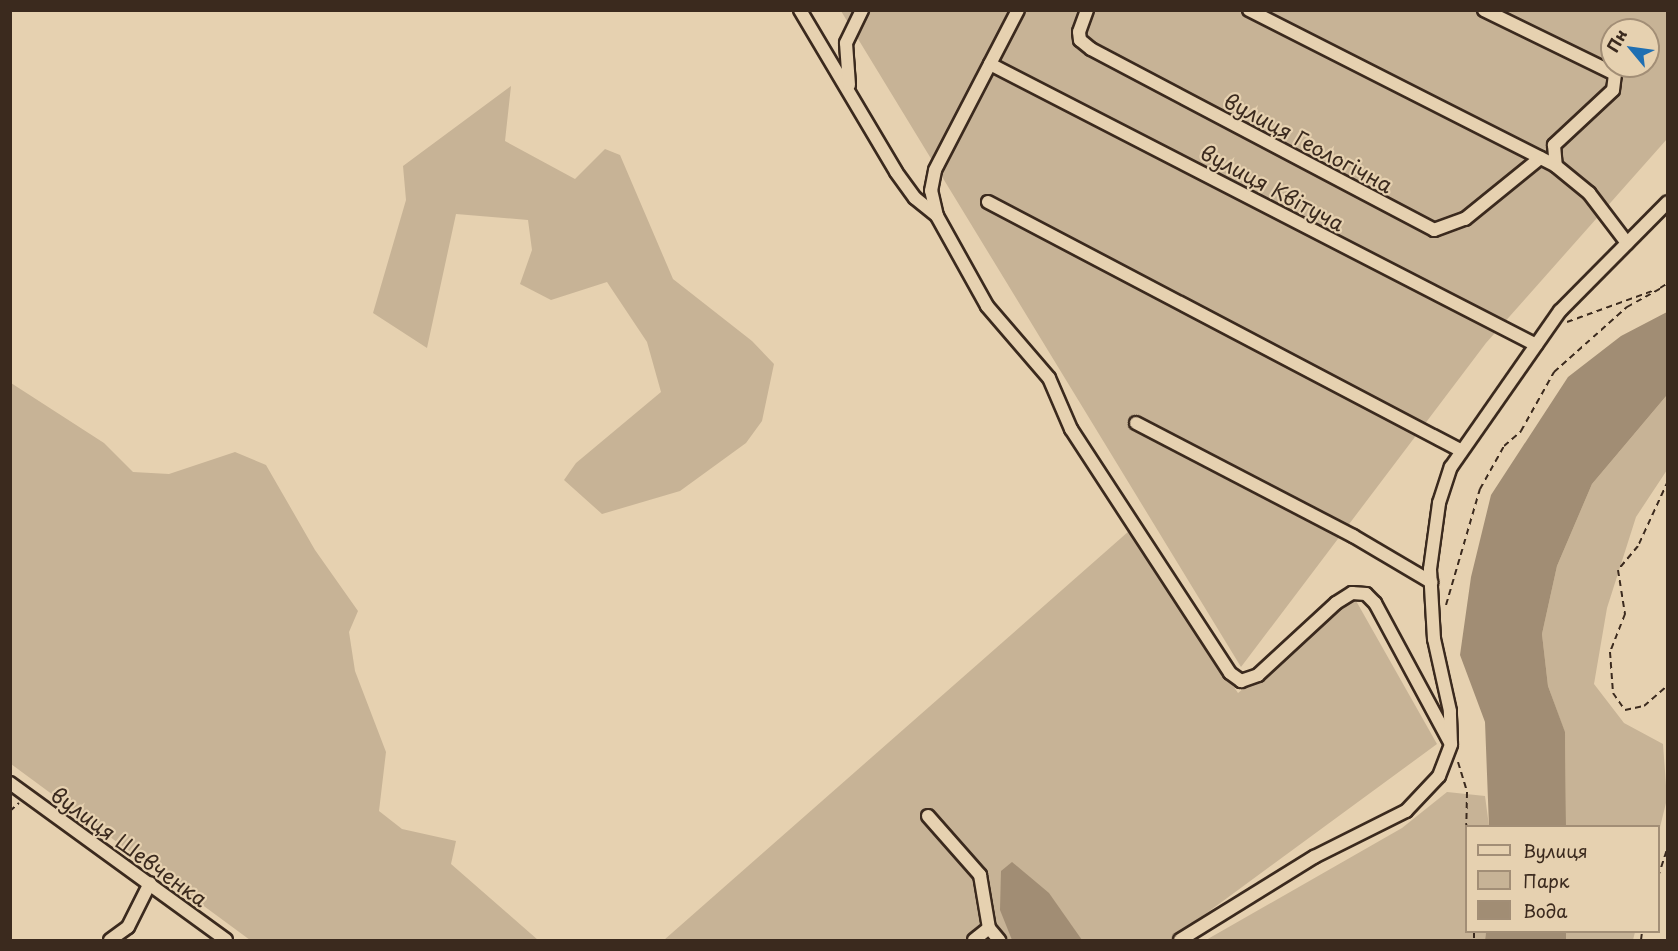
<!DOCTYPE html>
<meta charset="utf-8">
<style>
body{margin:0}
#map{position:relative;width:1678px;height:951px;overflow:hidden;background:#e6d1b0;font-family:"Playpen Sans",sans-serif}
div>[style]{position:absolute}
.green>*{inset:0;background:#c7b396}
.water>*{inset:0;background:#a18d74}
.path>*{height:2px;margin-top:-1px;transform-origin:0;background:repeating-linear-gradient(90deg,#3b2a1e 0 6px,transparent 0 10.5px)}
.roads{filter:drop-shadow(2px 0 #3b2a1e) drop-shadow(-2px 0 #3b2a1e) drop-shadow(0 2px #3b2a1e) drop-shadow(0 -2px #3b2a1e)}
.minor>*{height:12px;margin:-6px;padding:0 6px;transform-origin:6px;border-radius:6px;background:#e6d1b0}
span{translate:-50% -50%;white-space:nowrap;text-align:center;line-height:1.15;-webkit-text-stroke:4.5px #e6d1b0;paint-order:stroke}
.street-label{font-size:21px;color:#3b2a1e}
.frame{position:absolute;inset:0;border:12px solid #3b2a1e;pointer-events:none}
.legend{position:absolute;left:1465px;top:825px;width:195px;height:108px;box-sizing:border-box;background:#e6d1b0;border:2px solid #a28e76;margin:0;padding:8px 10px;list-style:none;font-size:18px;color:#3b2a1e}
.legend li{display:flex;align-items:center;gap:12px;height:30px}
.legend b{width:30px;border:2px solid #a28e76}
.north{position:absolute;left:1600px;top:18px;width:60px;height:60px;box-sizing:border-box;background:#e6d1b0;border:2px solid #a28e76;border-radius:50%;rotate:299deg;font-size:16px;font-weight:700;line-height:24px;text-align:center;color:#3b2a1e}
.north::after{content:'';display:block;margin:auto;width:21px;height:27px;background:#1f6fb2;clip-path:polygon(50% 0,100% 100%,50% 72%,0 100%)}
</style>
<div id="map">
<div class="green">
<i style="clip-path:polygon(evenodd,841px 11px,1667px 11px,1667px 139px,1486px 343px,1241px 667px,841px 11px,1612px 30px,1648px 30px,1648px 66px,1612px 66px,1612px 30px)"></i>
<i style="clip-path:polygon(511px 86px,505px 141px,575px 179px,605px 149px,620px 155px,673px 279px,752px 341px,774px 364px,762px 421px,746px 443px,680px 491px,602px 514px,564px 480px,576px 463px,661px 392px,647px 342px,607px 282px,551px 300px,520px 284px,532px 250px,528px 220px,456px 214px,427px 348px,373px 313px,406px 200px,403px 166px)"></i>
<i style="clip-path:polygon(11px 383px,104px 443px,133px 472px,169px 474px,235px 452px,266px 465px,315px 550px,358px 611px,349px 632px,355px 671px,386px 752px,379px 811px,402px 829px,456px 841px,451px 864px,538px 940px,250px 940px,11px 764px)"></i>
<i style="clip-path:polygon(1667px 395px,1667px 470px,1636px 517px,1607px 608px,1594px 684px,1624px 723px,1663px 744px,1667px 799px,1659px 831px,1658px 826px,1566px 826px,1565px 733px,1548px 686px,1542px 634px,1557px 566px,1592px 484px)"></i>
<i style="clip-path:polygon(1129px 531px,1238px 693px,1355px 599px,1437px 744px,1170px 940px,664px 940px)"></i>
<i style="clip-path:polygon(1447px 792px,1485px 796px,1489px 826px,1466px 826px,1466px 932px,1486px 932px,1485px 940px,1206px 940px,1402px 828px)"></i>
<i style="clip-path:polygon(1566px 932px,1635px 932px,1633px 940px,1566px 940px)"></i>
</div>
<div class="water">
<i style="clip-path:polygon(1667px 312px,1667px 395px,1592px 484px,1557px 566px,1542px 634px,1548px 686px,1565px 732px,1566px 826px,1489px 826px,1485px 722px,1460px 655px,1471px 577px,1491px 495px,1568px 377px,1621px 336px)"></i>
<i style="clip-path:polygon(1012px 862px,1049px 893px,1082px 940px,1012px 940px,1000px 910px,1001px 871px)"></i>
<i style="clip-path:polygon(1486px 932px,1566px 932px,1566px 940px,1485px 940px)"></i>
</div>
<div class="path">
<i style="left:1660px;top:288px;width:9px;rotate:-32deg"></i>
<i style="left:1567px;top:322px;width:94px;rotate:-20deg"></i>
<i style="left:1668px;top:481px;width:72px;rotate:114.8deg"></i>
<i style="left:1638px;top:546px;width:31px;rotate:130deg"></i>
<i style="left:1618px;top:570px;width:45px;rotate:81deg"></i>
<i style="left:1625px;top:614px;width:41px;rotate:111.5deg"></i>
<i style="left:1610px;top:652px;width:41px;rotate:85.8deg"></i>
<i style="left:1613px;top:693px;width:21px;rotate:55deg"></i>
<i style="left:1625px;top:710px;width:19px;rotate:-12deg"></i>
<i style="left:1644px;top:706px;width:32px;rotate:-41deg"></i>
<i style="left:1446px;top:605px;width:121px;rotate:-73.7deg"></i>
<i style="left:1480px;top:489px;width:49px;rotate:-60.8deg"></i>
<i style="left:1504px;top:446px;width:23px;rotate:-41deg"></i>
<i style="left:1521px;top:431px;width:68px;rotate:-60.8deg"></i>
<i style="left:1554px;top:372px;width:98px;rotate:-41.7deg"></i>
<i style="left:1627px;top:307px;width:39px;rotate:-29deg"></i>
<i style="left:1458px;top:762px;width:31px;rotate:73deg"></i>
<i style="left:1467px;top:792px;width:47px;rotate:91.2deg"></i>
<i style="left:10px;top:811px;width:12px;rotate:-42deg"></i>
<i style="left:1658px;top:877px;width:32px;rotate:-72deg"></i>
<i style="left:1474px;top:932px;width:8px;rotate:90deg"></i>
<i style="left:1641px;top:940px;width:8px;rotate:-83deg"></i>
</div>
<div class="roads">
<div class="minor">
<i style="left:800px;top:10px;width:188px;rotate:59.3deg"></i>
<i style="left:896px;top:172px;width:32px;rotate:54deg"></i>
<i style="left:915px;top:198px;width:28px;rotate:39deg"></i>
<i style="left:937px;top:216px;width:103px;rotate:60.9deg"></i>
<i style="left:987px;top:306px;width:95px;rotate:49.3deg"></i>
<i style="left:1049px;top:378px;width:56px;rotate:66.7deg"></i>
<i style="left:1071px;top:429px;width:291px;rotate:56.9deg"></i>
<i style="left:1230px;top:673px;width:14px;rotate:36deg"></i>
<i style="left:1241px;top:681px;width:18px;rotate:-19deg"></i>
<i style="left:1258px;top:675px;width:106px;rotate:-42.7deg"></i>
<i style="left:1336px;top:603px;width:19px;rotate:-32deg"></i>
<i style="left:1352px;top:593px;width:14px;rotate:4deg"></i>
<i style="left:1366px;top:594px;width:13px;rotate:45deg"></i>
<i style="left:1375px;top:603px;width:160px;rotate:61.7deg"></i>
<i style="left:1087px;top:10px;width:23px;rotate:110deg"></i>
<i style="left:1079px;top:32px;width:8px;rotate:83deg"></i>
<i style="left:1080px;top:40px;width:14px;rotate:39deg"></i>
<i style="left:1091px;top:49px;width:388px;rotate:27.8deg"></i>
<i style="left:1434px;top:230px;width:33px;rotate:-20deg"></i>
<i style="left:1465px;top:219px;width:97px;rotate:-39.1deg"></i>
<i style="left:1249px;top:10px;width:344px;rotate:26.9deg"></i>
<i style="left:1556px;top:166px;width:43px;rotate:39.3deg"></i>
<i style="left:1589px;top:193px;width:63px;rotate:52.8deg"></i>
<i style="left:1484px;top:10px;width:146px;rotate:26deg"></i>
<i style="left:1615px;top:74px;width:16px;rotate:97deg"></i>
<i style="left:1613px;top:90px;width:81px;rotate:137deg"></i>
<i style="left:1554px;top:145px;width:21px;rotate:85deg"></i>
<i style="left:990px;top:64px;width:614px;rotate:27.23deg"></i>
<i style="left:849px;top:85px;width:42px;rotate:-94.1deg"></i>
<i style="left:846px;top:43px;width:37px;rotate:-64deg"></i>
<i style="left:988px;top:202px;width:533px;rotate:27.72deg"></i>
<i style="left:937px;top:216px;width:26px;rotate:-103deg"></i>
<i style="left:931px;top:191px;width:21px;rotate:-79deg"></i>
<i style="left:935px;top:170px;width:180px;rotate:-62.6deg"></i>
<i style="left:1136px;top:423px;width:245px;rotate:27.5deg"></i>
<i style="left:1353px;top:536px;width:91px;rotate:30.5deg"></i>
<i style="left:10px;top:783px;width:267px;rotate:36deg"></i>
<i style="left:928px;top:816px;width:79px;rotate:48.6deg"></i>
<i style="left:980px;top:875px;width:54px;rotate:80.4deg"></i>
<i style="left:989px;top:928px;width:16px;rotate:50deg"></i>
<i style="left:110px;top:940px;width:22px;rotate:-36deg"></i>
<i style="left:128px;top:927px;width:49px;rotate:-63.4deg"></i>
<i style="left:974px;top:940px;width:19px;rotate:-39deg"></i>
<i style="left:1180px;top:940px;width:158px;rotate:-31.8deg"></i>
<i style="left:1314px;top:857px;width:103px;rotate:-26.6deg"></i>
<i style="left:1406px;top:811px;width:48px;rotate:-46.7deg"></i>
<i style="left:1439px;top:776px;width:34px;rotate:-69deg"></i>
<i style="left:1451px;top:744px;width:33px;rotate:-92deg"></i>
<i style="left:1450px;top:711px;width:74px;rotate:-102.5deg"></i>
<i style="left:1434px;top:639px;width:70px;rotate:-93.3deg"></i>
<i style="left:1430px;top:569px;width:67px;rotate:-82.2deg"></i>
<i style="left:1439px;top:503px;width:38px;rotate:-72deg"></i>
<i style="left:1451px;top:467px;width:190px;rotate:-55.1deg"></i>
<i style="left:1560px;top:311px;width:153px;rotate:-45.3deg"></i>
</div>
</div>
<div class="street-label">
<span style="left:1309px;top:142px;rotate:28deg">вулиця Геологічна</span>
<span style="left:1273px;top:187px;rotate:28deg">вулиця Квітуча</span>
<span style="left:130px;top:846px;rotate:36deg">вулиця Шевченка</span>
</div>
<div class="frame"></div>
<ul class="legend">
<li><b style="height:8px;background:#e6d1b0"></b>Вулиця</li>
<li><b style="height:16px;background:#c7b396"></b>Парк</li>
<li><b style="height:16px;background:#a18d74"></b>Вода</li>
</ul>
<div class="north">Пн</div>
</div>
